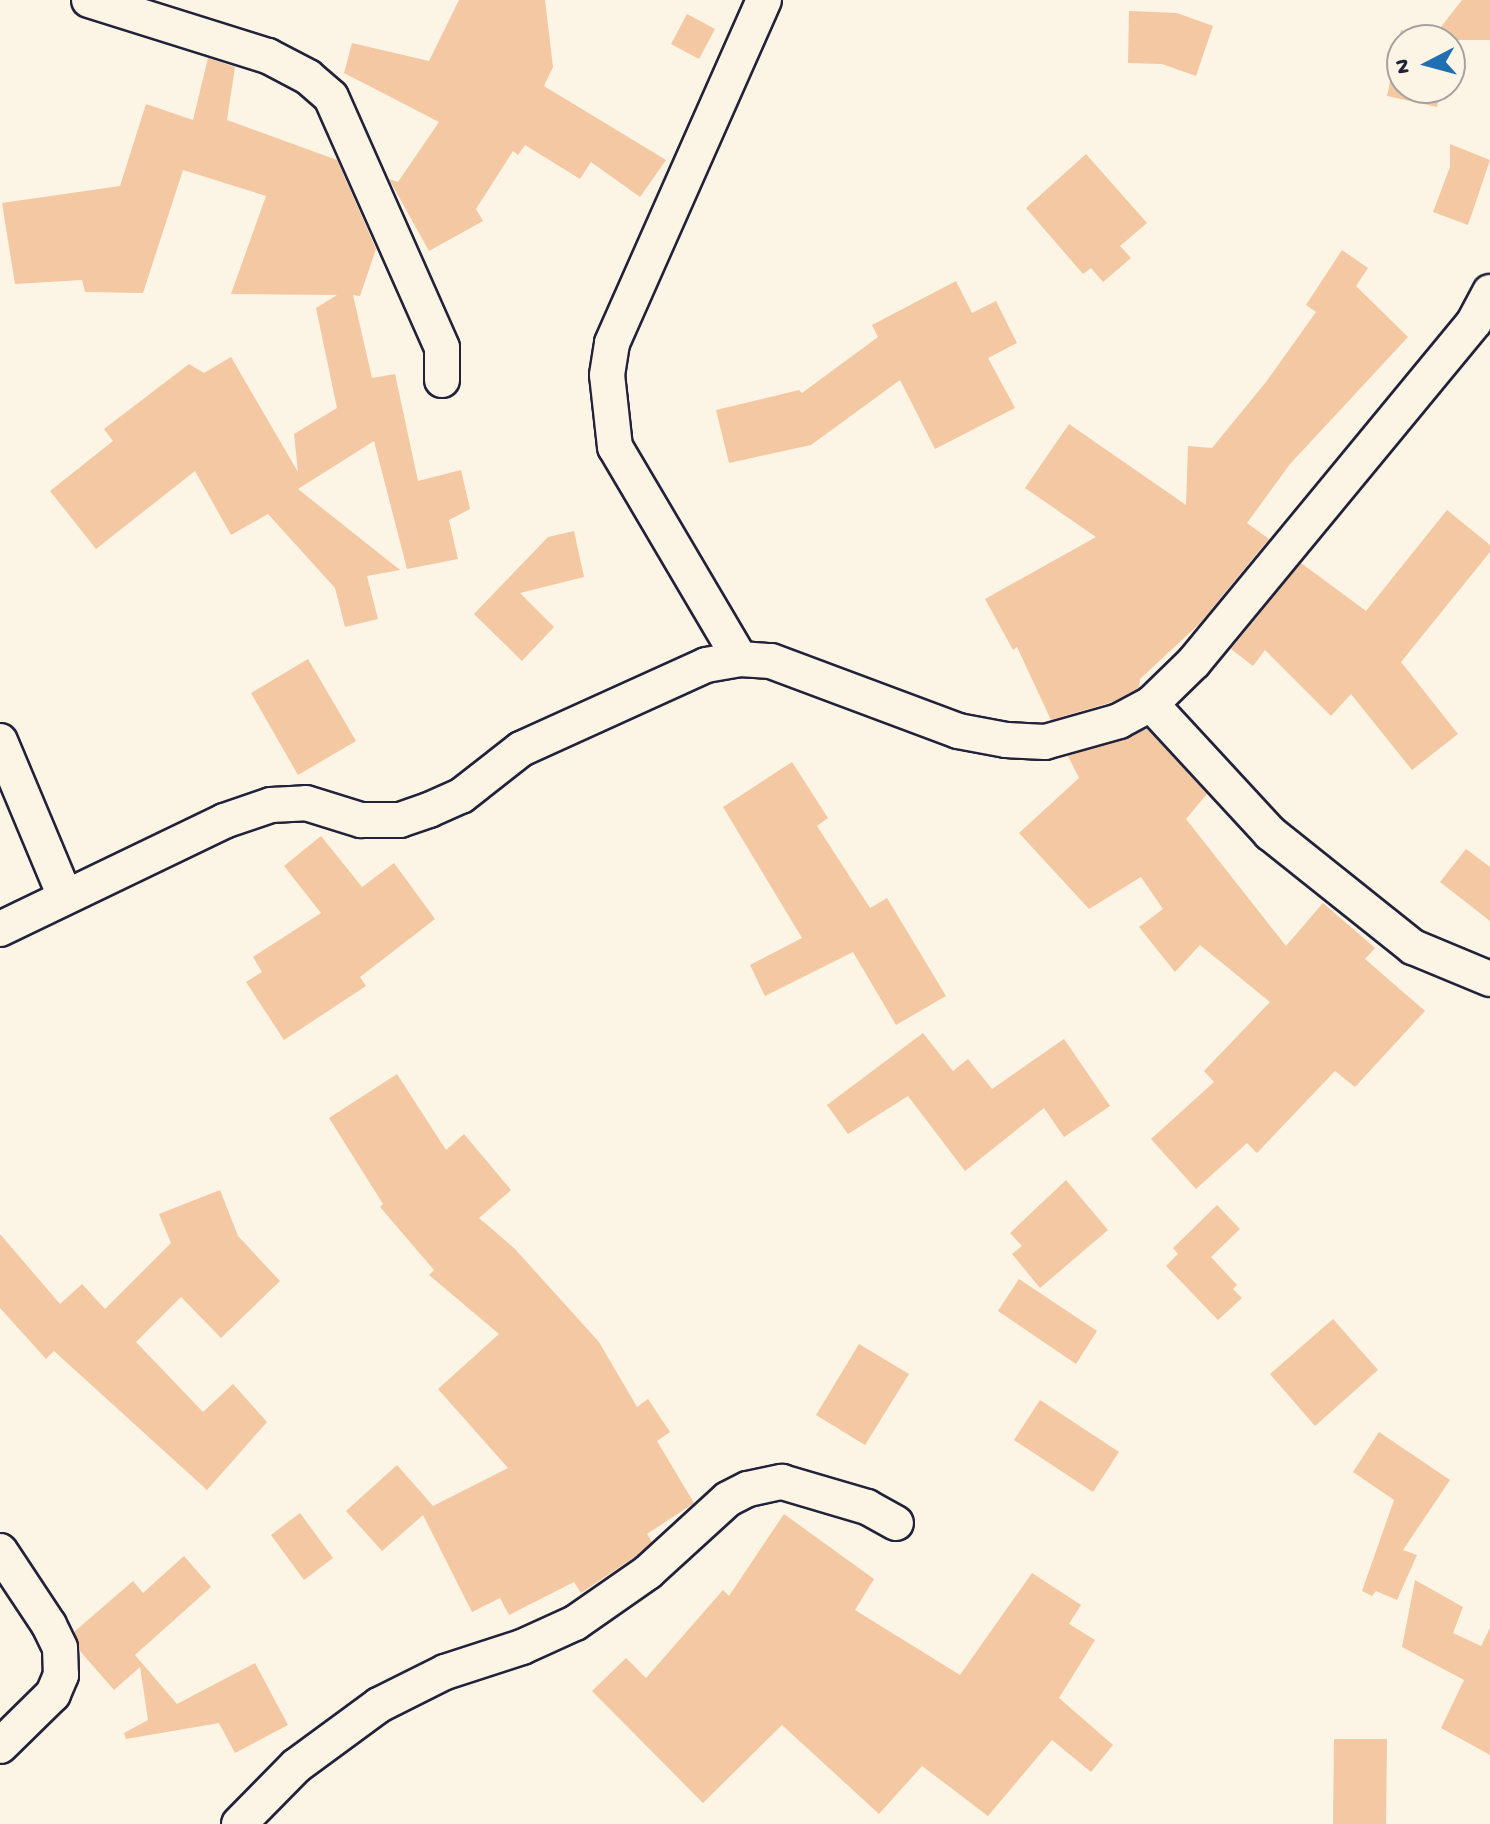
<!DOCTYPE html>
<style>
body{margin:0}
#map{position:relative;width:1490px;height:1824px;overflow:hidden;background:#fcf5e5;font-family:"Gochi Hand",sans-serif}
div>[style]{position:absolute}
.building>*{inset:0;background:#f3c8a2}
.roads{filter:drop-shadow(2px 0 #22223b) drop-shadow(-2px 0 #22223b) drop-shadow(0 2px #22223b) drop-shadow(0 -2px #22223b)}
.street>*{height:34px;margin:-17px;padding:0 17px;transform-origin:17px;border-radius:17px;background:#fcf5e5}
span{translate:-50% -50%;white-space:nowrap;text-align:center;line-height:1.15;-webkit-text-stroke:6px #fcf5e5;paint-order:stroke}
.north{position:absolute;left:1386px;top:24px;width:80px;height:80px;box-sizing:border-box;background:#fcf5e5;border:2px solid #a5a1a1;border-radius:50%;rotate:264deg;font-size:22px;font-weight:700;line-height:32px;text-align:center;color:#22223b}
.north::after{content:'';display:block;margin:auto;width:28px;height:36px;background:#1f6fb2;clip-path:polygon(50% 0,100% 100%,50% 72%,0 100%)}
</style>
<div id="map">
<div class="building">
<i style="clip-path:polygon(459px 0,545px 0,553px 67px,544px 86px,666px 160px,640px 197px,591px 162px,580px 179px,525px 145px,518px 155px,513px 151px,476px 209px,483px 221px,429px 251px,389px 179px,398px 182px,439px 122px,344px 73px,352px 43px,429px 61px)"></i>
<i style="clip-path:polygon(1462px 0,1490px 0,1490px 40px,1402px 40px,1402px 88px,1441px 88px,1437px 107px,1387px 96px,1401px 30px,1433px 37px)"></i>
<i style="clip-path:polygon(1129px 11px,1177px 13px,1213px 26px,1196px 76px,1162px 64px,1128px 63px)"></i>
<i style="clip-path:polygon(687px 14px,715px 29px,699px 59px,671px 44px)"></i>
<i style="clip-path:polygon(208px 58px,235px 67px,227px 120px,337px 160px,376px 249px,360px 296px,353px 295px,372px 378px,395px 374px,418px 481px,461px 470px,470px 509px,449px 520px,458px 559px,407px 569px,374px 441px,298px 489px,400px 570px,367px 576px,378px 619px,345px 627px,335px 588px,268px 514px,231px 535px,195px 471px,96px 549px,50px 491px,113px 441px,104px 429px,189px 364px,204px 373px,231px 357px,298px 472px,294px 434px,337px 408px,316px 308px,337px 295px,231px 294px,266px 196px,183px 170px,143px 293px,85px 292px,82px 280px,15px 284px,2px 203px,120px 186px,146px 104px,193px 120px)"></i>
<i style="clip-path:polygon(1450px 144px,1490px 160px,1468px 225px,1433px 212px,1450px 167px)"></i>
<i style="clip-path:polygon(1086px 154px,1147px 223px,1120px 246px,1131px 258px,1103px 282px,1091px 268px,1083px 274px,1026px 208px)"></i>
<i style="clip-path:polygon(1342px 250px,1368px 268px,1356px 286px,1408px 337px,1290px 464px,1247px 523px,1269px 539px,1199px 624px,1140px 679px,1139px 688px,1112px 702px,1051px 720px,1017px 647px,1013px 650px,985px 599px,1096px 537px,1025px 488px,1069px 424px,1186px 505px,1188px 446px,1212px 448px,1266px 382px,1316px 312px,1306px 305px)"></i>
<i style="clip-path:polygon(956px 281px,972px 313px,996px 301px,1017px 343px,988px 358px,1015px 408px,935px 449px,900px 380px,811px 445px,729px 463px,716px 410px,799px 390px,802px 393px,878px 337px,872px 325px)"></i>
<i style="clip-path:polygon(1447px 510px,1490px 545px,1490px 552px,1401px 662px,1458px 734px,1412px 770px,1351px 694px,1331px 716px,1265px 650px,1253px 666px,1231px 649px,1301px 563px,1366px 611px)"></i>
<i style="clip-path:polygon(574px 531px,584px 577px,520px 593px,554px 627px,522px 661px,474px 614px,548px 537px)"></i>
<i style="clip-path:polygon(308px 659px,356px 741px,298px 775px,251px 693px)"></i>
<i style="clip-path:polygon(1147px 729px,1207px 794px,1186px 819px,1286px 946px,1323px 903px,1375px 948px,1365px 959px,1425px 1011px,1355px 1087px,1335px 1071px,1257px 1153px,1247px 1143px,1196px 1189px,1151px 1139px,1214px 1082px,1204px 1071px,1270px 1002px,1200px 945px,1175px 972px,1139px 927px,1163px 909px,1141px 877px,1089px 909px,1019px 833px,1079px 778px,1068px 756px)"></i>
<i style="clip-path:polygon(792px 762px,828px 818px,817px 826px,870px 908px,887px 898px,946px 996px,896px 1025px,853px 952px,765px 996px,750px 965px,802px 938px,723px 807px)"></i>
<i style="clip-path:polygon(321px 836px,362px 887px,394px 863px,435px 919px,360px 977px,366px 986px,284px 1040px,246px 982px,262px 972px,253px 957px,321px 913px,284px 866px)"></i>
<i style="clip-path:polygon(1466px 849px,1490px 867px,1490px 921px,1440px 882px)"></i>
<i style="clip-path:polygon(923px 1033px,953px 1071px,968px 1059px,992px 1089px,1064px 1039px,1110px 1106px,1064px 1137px,1044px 1108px,965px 1171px,908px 1096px,848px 1134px,827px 1105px)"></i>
<i style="clip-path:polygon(397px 1074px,446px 1150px,464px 1134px,511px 1190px,479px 1218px,514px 1248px,599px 1342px,637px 1407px,648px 1399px,670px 1432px,657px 1441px,694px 1503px,647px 1534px,652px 1542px,636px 1556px,581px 1593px,574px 1582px,509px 1615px,500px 1598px,472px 1612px,423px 1515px,382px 1551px,346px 1511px,397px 1465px,433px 1506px,508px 1468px,438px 1389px,499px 1334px,429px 1275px,434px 1270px,380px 1207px,383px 1204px,329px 1118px)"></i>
<i style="clip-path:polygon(1066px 1180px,1108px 1230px,1040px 1288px,1012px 1254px,1022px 1246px,1010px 1233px)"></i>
<i style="clip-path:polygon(220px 1190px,238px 1236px,280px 1281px,221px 1338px,181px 1297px,136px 1342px,203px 1412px,233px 1384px,267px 1422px,207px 1490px,54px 1351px,46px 1359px,0 1308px,0 1234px,60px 1304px,82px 1284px,105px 1309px,171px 1243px,159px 1214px)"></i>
<i style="clip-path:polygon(1217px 1205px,1240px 1229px,1211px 1257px,1237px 1285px,1233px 1289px,1242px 1298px,1218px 1320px,1166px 1266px,1178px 1254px,1173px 1248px)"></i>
<i style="clip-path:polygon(1019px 1279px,1097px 1331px,1076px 1364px,998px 1311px)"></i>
<i style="clip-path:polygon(1333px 1319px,1378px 1370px,1315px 1426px,1270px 1374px)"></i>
<i style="clip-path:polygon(859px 1344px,909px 1374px,865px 1445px,816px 1415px)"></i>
<i style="clip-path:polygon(1040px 1400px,1119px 1452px,1093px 1492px,1014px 1440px)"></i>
<i style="clip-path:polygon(1379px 1432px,1450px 1480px,1403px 1550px,1417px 1555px,1397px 1600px,1376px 1591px,1372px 1596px,1362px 1591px,1394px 1500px,1353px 1472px)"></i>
<i style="clip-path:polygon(300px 1513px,333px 1558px,304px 1580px,271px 1535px)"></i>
<i style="clip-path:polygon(784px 1514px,874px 1579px,855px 1610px,960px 1675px,1032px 1573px,1081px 1605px,1069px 1624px,1095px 1640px,1059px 1698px,1113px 1745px,1091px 1772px,1052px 1740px,988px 1816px,922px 1766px,879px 1814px,782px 1725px,703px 1803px,592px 1691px,626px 1658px,646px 1678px,723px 1590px,729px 1596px)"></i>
<i style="clip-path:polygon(184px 1556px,211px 1587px,135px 1655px,177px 1704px,255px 1663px,288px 1725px,235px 1753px,219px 1723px,126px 1739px,124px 1733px,148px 1720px,140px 1667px,114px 1690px,80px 1651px,74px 1632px,133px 1581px,143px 1593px)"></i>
<i style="clip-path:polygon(1415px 1580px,1463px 1607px,1453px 1633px,1481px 1646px,1490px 1628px,1490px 1755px,1441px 1728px,1464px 1680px,1402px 1647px)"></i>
<i style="clip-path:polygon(1334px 1739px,1387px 1739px,1386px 1824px,1333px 1824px)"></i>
</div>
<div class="roads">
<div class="street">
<i style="left:89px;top:0;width:188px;rotate:17.4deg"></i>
<i style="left:268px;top:56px;width:45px;rotate:27.7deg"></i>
<i style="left:308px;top:77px;width:30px;rotate:41deg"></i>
<i style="left:331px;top:97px;width:274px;rotate:66.1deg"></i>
<i style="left:442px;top:348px;width:32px;rotate:90deg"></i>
<i style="left:740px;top:659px;width:246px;rotate:-120.5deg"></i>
<i style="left:615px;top:447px;width:72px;rotate:-96.3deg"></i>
<i style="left:607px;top:375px;width:32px;rotate:-81deg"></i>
<i style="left:612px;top:343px;width:375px;rotate:-66.1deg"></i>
<i style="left:1151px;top:704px;width:176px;rotate:47.3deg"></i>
<i style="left:1270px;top:833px;width:183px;rotate:38.6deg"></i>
<i style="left:1413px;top:947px;width:83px;rotate:22.6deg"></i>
<i style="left:0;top:741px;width:166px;rotate:67.3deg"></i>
<i style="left:0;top:929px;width:249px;rotate:-25.7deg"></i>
<i style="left:224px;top:821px;width:50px;rotate:-18.8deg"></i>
<i style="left:271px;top:805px;width:35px;rotate:-3deg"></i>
<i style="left:306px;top:803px;width:58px;rotate:17.2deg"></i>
<i style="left:361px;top:820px;width:39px"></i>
<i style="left:400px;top:820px;width:31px;rotate:-19deg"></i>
<i style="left:429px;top:810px;width:35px;rotate:-24deg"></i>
<i style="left:461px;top:796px;width:76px;rotate:-38.1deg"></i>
<i style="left:521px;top:749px;width:203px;rotate:-24.4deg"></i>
<i style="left:706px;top:665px;width:35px;rotate:-10deg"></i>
<i style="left:740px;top:659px;width:31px;rotate:4deg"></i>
<i style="left:771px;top:661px;width:200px;rotate:20.5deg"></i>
<i style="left:958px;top:731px;width:49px;rotate:10.6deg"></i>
<i style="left:1006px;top:740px;width:39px;rotate:3deg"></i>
<i style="left:1045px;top:742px;width:77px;rotate:-15.8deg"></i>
<i style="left:1119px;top:721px;width:36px;rotate:-28deg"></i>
<i style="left:1151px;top:704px;width:60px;rotate:-44.3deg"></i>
<i style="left:1194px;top:662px;width:440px;rotate:-50.5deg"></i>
<i style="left:1474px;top:322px;width:34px;rotate:-62deg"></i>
<i style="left:0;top:1551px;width:89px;rotate:56.5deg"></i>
<i style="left:49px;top:1625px;width:25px;rotate:64deg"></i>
<i style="left:60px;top:1648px;width:27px;rotate:88deg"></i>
<i style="left:61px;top:1675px;width:21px;rotate:113deg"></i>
<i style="left:53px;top:1694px;width:74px;rotate:135.5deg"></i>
<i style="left:239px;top:1824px;width:81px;rotate:-45.5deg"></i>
<i style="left:296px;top:1766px;width:103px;rotate:-36.3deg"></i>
<i style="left:379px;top:1705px;width:74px;rotate:-26.6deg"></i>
<i style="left:445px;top:1672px;width:81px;rotate:-18deg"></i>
<i style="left:522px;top:1647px;width:58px;rotate:-24.4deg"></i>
<i style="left:575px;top:1623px;width:89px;rotate:-34.9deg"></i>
<i style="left:648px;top:1572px;width:108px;rotate:-42.4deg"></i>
<i style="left:728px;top:1499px;width:22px;rotate:-27deg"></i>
<i style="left:748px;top:1489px;width:35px;rotate:-12deg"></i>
<i style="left:782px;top:1482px;width:89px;rotate:16.4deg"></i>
<i style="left:867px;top:1507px;width:33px;rotate:29deg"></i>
</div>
</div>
<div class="north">N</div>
</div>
